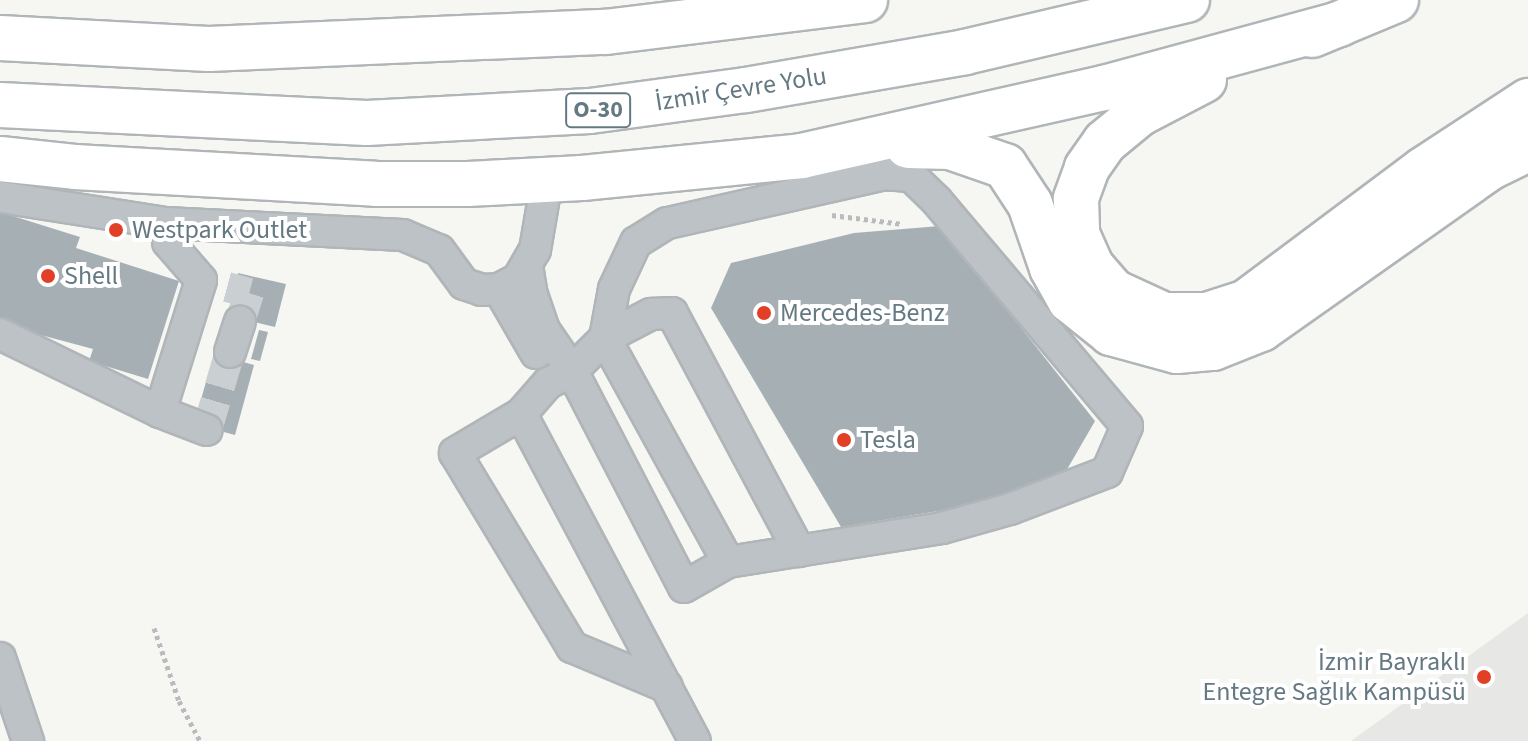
<!DOCTYPE html>
<meta charset="utf-8">
<style>
body{margin:0}
#map{position:relative;width:1528px;height:741px;overflow:hidden;background:#f6f6f3;font-family:"Source Sans 3",sans-serif}
div>[style]{position:absolute}
.built>*{inset:0;background:#e7e7e6}
.building>*{inset:0;background:#a6b0b4}
.minor-tunnel>*{height:30px;margin-top:-15px;transform-origin:0;background:repeating-linear-gradient(90deg,#cad0d1 0 30px,transparent 0 45px)}
.path>*{height:5px;margin-top:-2.5px;transform-origin:0;background:repeating-linear-gradient(90deg,#b9bcbe 0 4px,transparent 0 8px)}
.roads{filter:drop-shadow(2px 0 #b0b5b8) drop-shadow(-2px 0 #b0b5b8) drop-shadow(0 2px #b0b5b8) drop-shadow(0 -2px #b0b5b8)}
.minor>*{height:30px;margin:-15px;padding:0 15px;transform-origin:15px;border-radius:15px;background:#bcc2c5}
.highway>*{height:44px;margin:-22px;padding:0 22px;transform-origin:22px;border-radius:22px;background:#fff}
.dots>*{width:22px;height:22px;translate:-50% -50%;box-sizing:border-box;border:4px solid #fff;border-radius:50%}
span{translate:-50% -50%;white-space:nowrap;text-align:center;line-height:1.15;-webkit-text-stroke:8px #fff;paint-order:stroke}
.shield-label span{padding:2px 6px;background:#fff;border:2px solid;border-radius:6px;-webkit-text-stroke-width:0}
.shield-label{font-size:24px;color:#657983;font-weight:700}
.street-label{font-size:26px;color:#657983}
.poi-label{font-size:26px;color:#657983}
.left{translate:0 -50%;text-align:left}
.right{translate:-100% -50%;text-align:right}
</style>
<div id="map">
<div class="built">
<i style="clip-path:polygon(1528px 613px,1528px 741px,1351px 741px)"></i>
</div>
<div class="building">
<i style="clip-path:polygon(0 212px,80px 237px,76px 248px,179px 281px,148px 379px,89px 361px,93px 349px,0 324px)"></i>
<i style="clip-path:polygon(940px 226px,1095px 421px,1054px 492px,841px 527px,711px 308px,731px 263px,854px 233px)"></i>
<i style="clip-path:polygon(238px 273px,286px 284px,275px 327px,228px 316px)"></i>
<i style="clip-path:polygon(259px 330px,268px 332px,260px 361px,251px 359px)"></i>
<i style="clip-path:polygon(214px 354px,254px 365px,235px 435px,194px 424px)"></i>
</div>
<div class="minor-tunnel">
<i style="left:227px;top:287px;width:23px;rotate:15deg"></i>
<i style="left:249px;top:293px;width:30px;rotate:107deg"></i>
<i style="left:207px;top:430px;width:81px;rotate:-73.6deg"></i>
</div>
<div class="path">
<i style="left:832px;top:215px;width:71px;rotate:7.3deg"></i>
<i style="left:154px;top:628px;width:77px;rotate:71.1deg"></i>
<i style="left:179px;top:701px;width:45px;rotate:62.3deg"></i>
</div>
<div class="roads">
<div class="minor">
<i style="left:0;top:197px;width:168px;rotate:8.9deg"></i>
<i style="left:166px;top:223px;width:237px;rotate:2.9deg"></i>
<i style="left:403px;top:235px;width:39px;rotate:23deg"></i>
<i style="left:439px;top:250px;width:42px;rotate:53.7deg"></i>
<i style="left:464px;top:284px;width:19px;rotate:18deg"></i>
<i style="left:482px;top:290px;width:17px;rotate:-3deg"></i>
<i style="left:499px;top:289px;width:21px;rotate:-28deg"></i>
<i style="left:518px;top:279px;width:34px;rotate:-60deg"></i>
<i style="left:535px;top:250px;width:71px;rotate:-80.3deg"></i>
<i style="left:527px;top:265px;width:30px;rotate:81deg"></i>
<i style="left:532px;top:295px;width:37px;rotate:71deg"></i>
<i style="left:544px;top:330px;width:50px;rotate:55.7deg"></i>
<i style="left:572px;top:371px;width:243px;rotate:62.6deg"></i>
<i style="left:684px;top:587px;width:51px;rotate:-29.6deg"></i>
<i style="left:728px;top:562px;width:217px;rotate:-9deg"></i>
<i style="left:942px;top:528px;width:71px;rotate:-15.6deg"></i>
<i style="left:1010px;top:509px;width:104px;rotate:-20.9deg"></i>
<i style="left:1107px;top:472px;width:50px;rotate:-66.5deg"></i>
<i style="left:1127px;top:426px;width:294px;rotate:-130.2deg"></i>
<i style="left:937px;top:201px;width:36px;rotate:-136deg"></i>
<i style="left:911px;top:176px;width:26px;rotate:-176deg"></i>
<i style="left:885px;top:174px;width:223px;rotate:167.3deg"></i>
<i style="left:667px;top:223px;width:36px;rotate:148deg"></i>
<i style="left:636px;top:242px;width:52px;rotate:115.1deg"></i>
<i style="left:614px;top:289px;width:50px;rotate:100.4deg"></i>
<i style="left:605px;top:338px;width:47px;rotate:135deg"></i>
<i style="left:572px;top:371px;width:27px;rotate:153deg"></i>
<i style="left:548px;top:383px;width:41px;rotate:131.1deg"></i>
<i style="left:521px;top:414px;width:77px;rotate:149.4deg"></i>
<i style="left:455px;top:453px;width:227px;rotate:58.9deg"></i>
<i style="left:572px;top:647px;width:103px;rotate:22.8deg"></i>
<i style="left:499px;top:289px;width:74px;rotate:60deg"></i>
<i style="left:0;top:334px;width:178px;rotate:26deg"></i>
<i style="left:160px;top:412px;width:138px;rotate:-72.7deg"></i>
<i style="left:201px;top:280px;width:50px;rotate:-131deg"></i>
<i style="left:168px;top:242px;width:19px;rotate:-96deg"></i>
<i style="left:230px;top:352px;width:32px;rotate:-72deg"></i>
<i style="left:160px;top:412px;width:50px;rotate:21deg"></i>
<i style="left:521px;top:414px;width:370px;rotate:62deg"></i>
<i style="left:728px;top:562px;width:256px;rotate:-118.8deg"></i>
<i style="left:605px;top:338px;width:52px;rotate:-27.6deg"></i>
<i style="left:651px;top:314px;width:21px;rotate:-3deg"></i>
<i style="left:672px;top:313px;width:270px;rotate:61.9deg"></i>
<i style="left:0;top:658px;width:88px;rotate:71.4deg"></i>
</div>
<div class="highway">
<i style="left:1312px;top:35px;width:91px;rotate:-22.6deg"></i>
<i style="left:0;top:38px;width:209px;rotate:3deg"></i>
<i style="left:209px;top:49px;width:397px;rotate:-2.5deg"></i>
<i style="left:606px;top:32px;width:261px;rotate:-7deg"></i>
<i style="left:1204px;top:80px;width:73px;rotate:152.4deg"></i>
<i style="left:1139px;top:114px;width:44px;rotate:140.5deg"></i>
<i style="left:1105px;top:142px;width:32px;rotate:125deg"></i>
<i style="left:1087px;top:168px;width:33px;rotate:110deg"></i>
<i style="left:1076px;top:199px;width:35px;rotate:88deg"></i>
<i style="left:1077px;top:234px;width:35px;rotate:66deg"></i>
<i style="left:1091px;top:266px;width:35px;rotate:49deg"></i>
<i style="left:1114px;top:292px;width:55px;rotate:24.7deg"></i>
<i style="left:1164px;top:315px;width:43px"></i>
<i style="left:1207px;top:315px;width:40px;rotate:-18deg"></i>
<i style="left:1245px;top:303px;width:222px;rotate:-36.8deg"></i>
<i style="left:1423px;top:170px;width:126px;rotate:-33.3deg"></i>
<i style="left:0;top:105px;width:367px;rotate:2.8deg"></i>
<i style="left:367px;top:123px;width:223px;rotate:-3.1deg"></i>
<i style="left:590px;top:111px;width:157px;rotate:-7.7deg"></i>
<i style="left:746px;top:90px;width:222px;rotate:-9.8deg"></i>
<i style="left:965px;top:52px;width:228px;rotate:-13.2deg"></i>
<i style="left:908px;top:146px;width:42px;rotate:1.4deg"></i>
<i style="left:950px;top:147px;width:58px;rotate:19.1deg"></i>
<i style="left:1005px;top:166px;width:45px;rotate:56.7deg"></i>
<i style="left:1030px;top:204px;width:68px;rotate:71deg"></i>
<i style="left:1052px;top:268px;width:37px;rotate:61deg"></i>
<i style="left:1070px;top:300px;width:53px;rotate:38.8deg"></i>
<i style="left:1111px;top:333px;width:68px;rotate:15.3deg"></i>
<i style="left:1177px;top:351px;width:36px;rotate:-5deg"></i>
<i style="left:1213px;top:348px;width:52px;rotate:-21.6deg"></i>
<i style="left:1261px;top:329px;width:281px;rotate:-35.2deg"></i>
<i style="left:1491px;top:167px;width:41px;rotate:-25.9deg"></i>
<i style="left:0;top:159px;width:75px;rotate:6.1deg"></i>
<i style="left:75px;top:167px;width:301px;rotate:3.2deg"></i>
<i style="left:376px;top:184px;width:92px"></i>
<i style="left:468px;top:184px;width:114px;rotate:-3deg"></i>
<i style="left:582px;top:178px;width:221px;rotate:-5.7deg"></i>
<i style="left:802px;top:156px;width:310px;rotate:-12.7deg"></i>
<i style="left:1104px;top:88px;width:244px;rotate:-15.2deg"></i>
</div>
</div>
<div class="dots">
<i style="left:116px;top:230px;background:#e14027"></i>
<i style="left:48px;top:276px;background:#e14027"></i>
<i style="left:764px;top:313px;background:#e14027"></i>
<i style="left:844px;top:440px;background:#e14027"></i>
<i style="left:1484px;top:677px;background:#e14027"></i>
</div>
<div class="shield-label">
<span style="left:598px;top:110px">O-30</span>
</div>
<div class="street-label">
<span style="left:741px;top:89px;rotate:-9deg">İzmir Çevre Yolu</span>
</div>
<div class="poi-label">
<span class="left" style="left:132px;top:230px">Westpark Outlet</span>
<span class="left" style="left:64px;top:276px">Shell</span>
<span class="left" style="left:780px;top:313px">Mercedes-Benz</span>
<span class="left" style="left:860px;top:440px">Tesla</span>
<span class="right" style="left:1466px;top:677px">İzmir Bayraklı<br>Entegre Sağlık Kampüsü</span>
</div>
</div>
